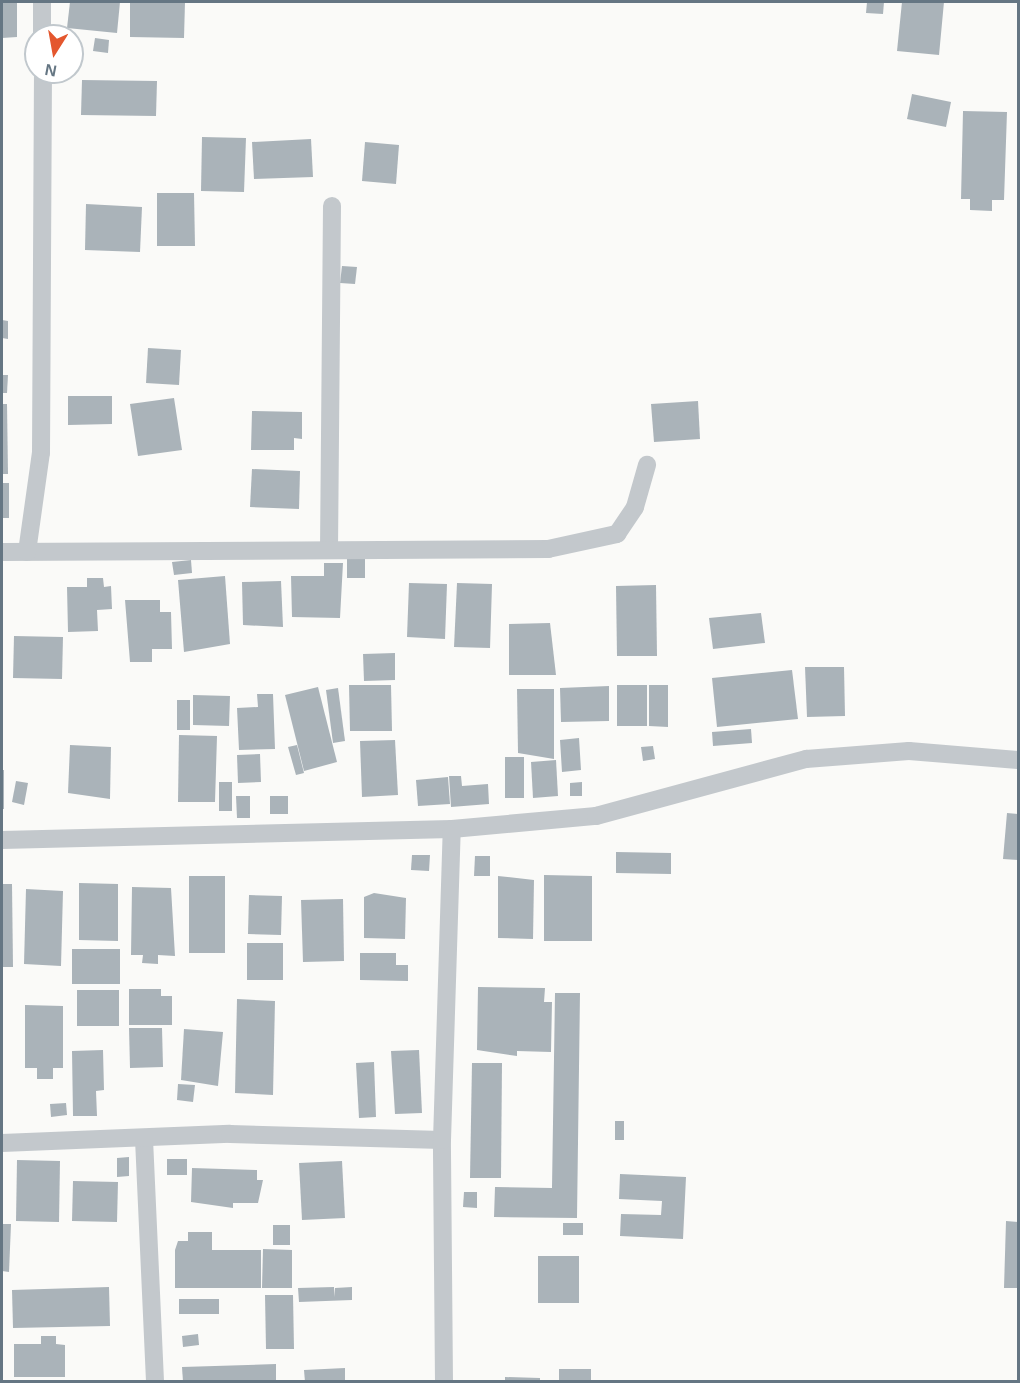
<!DOCTYPE html>
<style>
body{margin:0}
#map{position:relative;width:1020px;height:1383px;overflow:hidden;background:#fafaf8;font-family:Arial,sans-serif}
div>[style]{position:absolute}
.building>*{inset:0;background:#aab3b9}
.street>*{height:18px;margin:-9px;padding:0 9px;transform-origin:9px;border-radius:9px;background:#c3c8cc}
span{translate:-50% -50%;white-space:nowrap;text-align:center;line-height:1.15;-webkit-text-stroke:6px #fff;paint-order:stroke}
.frame{position:absolute;inset:0;border:3px solid #657683;pointer-events:none}
.north{position:absolute;left:24px;top:24px;width:60px;height:60px;box-sizing:border-box;background:#fff;border:2px solid #c1c8cd;border-radius:50%;rotate:191deg;font-size:16px;font-weight:700;line-height:24px;text-align:center;color:#657683}
.north::after{content:'';display:block;margin:auto;width:21px;height:27px;background:#e4572e;clip-path:polygon(50% 0,100% 100%,50% 72%,0 100%)}
</style>
<div id="map">
<div class="building">
<i style="clip-path:polygon(2px 2px,17px 2px,17px 37px,2px 38px)"></i>
<i style="clip-path:polygon(70px 2px,120px 2px,117px 33px,67px 28px)"></i>
<i style="clip-path:polygon(130px 2px,185px 2px,184px 38px,130px 37px)"></i>
<i style="clip-path:polygon(867px 2px,884px 2px,883px 14px,866px 13px)"></i>
<i style="clip-path:polygon(902px 2px,944px 2px,939px 55px,897px 51px)"></i>
<i style="clip-path:polygon(95px 38px,109px 40px,108px 53px,93px 51px)"></i>
<i style="clip-path:polygon(82px 80px,157px 81px,156px 116px,81px 115px)"></i>
<i style="clip-path:polygon(912px 94px,951px 102px,946px 127px,907px 119px)"></i>
<i style="clip-path:polygon(963px 111px,1007px 112px,1004px 200px,992px 200px,992px 211px,970px 210px,970px 199px,961px 199px)"></i>
<i style="clip-path:polygon(202px 137px,246px 138px,244px 192px,201px 191px)"></i>
<i style="clip-path:polygon(311px 139px,313px 177px,254px 179px,252px 142px)"></i>
<i style="clip-path:polygon(365px 142px,399px 145px,396px 184px,362px 181px)"></i>
<i style="clip-path:polygon(157px 193px,194px 193px,195px 246px,157px 246px)"></i>
<i style="clip-path:polygon(86px 204px,142px 207px,140px 252px,85px 250px)"></i>
<i style="clip-path:polygon(342px 266px,357px 267px,355px 284px,340px 283px)"></i>
<i style="clip-path:polygon(2px 320px,8px 321px,8px 339px,2px 338px)"></i>
<i style="clip-path:polygon(148px 348px,181px 350px,179px 385px,146px 383px)"></i>
<i style="clip-path:polygon(2px 375px,8px 375px,7px 393px,2px 393px)"></i>
<i style="clip-path:polygon(68px 396px,112px 396px,112px 424px,68px 425px)"></i>
<i style="clip-path:polygon(174px 398px,182px 450px,138px 456px,130px 404px)"></i>
<i style="clip-path:polygon(698px 401px,700px 439px,654px 442px,651px 404px)"></i>
<i style="clip-path:polygon(2px 404px,7px 404px,8px 474px,2px 474px)"></i>
<i style="clip-path:polygon(252px 411px,302px 412px,302px 439px,294px 438px,294px 450px,251px 450px)"></i>
<i style="clip-path:polygon(252px 469px,300px 471px,299px 509px,250px 507px)"></i>
<i style="clip-path:polygon(2px 483px,9px 483px,9px 518px,2px 518px)"></i>
<i style="clip-path:polygon(347px 557px,365px 557px,365px 578px,347px 578px)"></i>
<i style="clip-path:polygon(191px 560px,192px 573px,174px 575px,172px 562px)"></i>
<i style="clip-path:polygon(324px 563px,343px 563px,340px 618px,292px 617px,291px 576px,324px 576px)"></i>
<i style="clip-path:polygon(225px 576px,230px 644px,184px 652px,178px 580px)"></i>
<i style="clip-path:polygon(87px 578px,103px 578px,104px 587px,111px 586px,112px 609px,97px 610px,98px 631px,68px 632px,67px 587px,87px 587px)"></i>
<i style="clip-path:polygon(281px 581px,283px 627px,243px 625px,242px 582px)"></i>
<i style="clip-path:polygon(409px 583px,447px 584px,445px 639px,407px 637px)"></i>
<i style="clip-path:polygon(457px 583px,492px 584px,490px 648px,454px 647px)"></i>
<i style="clip-path:polygon(656px 585px,657px 656px,617px 656px,616px 586px)"></i>
<i style="clip-path:polygon(125px 600px,160px 600px,160px 612px,171px 612px,172px 649px,152px 649px,152px 662px,130px 662px)"></i>
<i style="clip-path:polygon(761px 613px,765px 643px,713px 649px,709px 618px)"></i>
<i style="clip-path:polygon(550px 623px,556px 675px,509px 675px,509px 624px)"></i>
<i style="clip-path:polygon(14px 636px,63px 637px,62px 679px,13px 678px)"></i>
<i style="clip-path:polygon(395px 653px,395px 680px,364px 681px,363px 654px)"></i>
<i style="clip-path:polygon(805px 667px,844px 667px,845px 716px,807px 717px)"></i>
<i style="clip-path:polygon(792px 670px,798px 719px,717px 727px,712px 678px)"></i>
<i style="clip-path:polygon(349px 685px,391px 685px,392px 731px,350px 731px)"></i>
<i style="clip-path:polygon(617px 685px,647px 685px,647px 726px,617px 726px)"></i>
<i style="clip-path:polygon(649px 685px,668px 685px,668px 727px,649px 726px)"></i>
<i style="clip-path:polygon(609px 686px,609px 721px,561px 722px,560px 688px)"></i>
<i style="clip-path:polygon(318px 687px,337px 762px,304px 771px,285px 695px)"></i>
<i style="clip-path:polygon(338px 688px,345px 741px,333px 743px,326px 690px)"></i>
<i style="clip-path:polygon(517px 689px,554px 689px,554px 759px,518px 753px)"></i>
<i style="clip-path:polygon(257px 694px,273px 694px,275px 749px,239px 750px,237px 708px,258px 707px)"></i>
<i style="clip-path:polygon(193px 695px,230px 696px,229px 726px,193px 725px)"></i>
<i style="clip-path:polygon(177px 700px,190px 700px,190px 730px,177px 730px)"></i>
<i style="clip-path:polygon(751px 729px,752px 743px,713px 746px,712px 732px)"></i>
<i style="clip-path:polygon(179px 735px,217px 736px,215px 802px,178px 802px)"></i>
<i style="clip-path:polygon(579px 738px,581px 770px,562px 772px,560px 740px)"></i>
<i style="clip-path:polygon(395px 740px,398px 795px,362px 797px,360px 741px)"></i>
<i style="clip-path:polygon(70px 745px,111px 747px,110px 799px,68px 793px)"></i>
<i style="clip-path:polygon(297px 745px,304px 773px,296px 775px,288px 747px)"></i>
<i style="clip-path:polygon(653px 746px,655px 759px,643px 761px,641px 747px)"></i>
<i style="clip-path:polygon(260px 754px,261px 782px,238px 783px,237px 755px)"></i>
<i style="clip-path:polygon(505px 757px,524px 757px,524px 798px,505px 798px)"></i>
<i style="clip-path:polygon(556px 760px,558px 796px,533px 798px,531px 762px)"></i>
<i style="clip-path:polygon(2px 770px,4px 770px,4px 809px,2px 809px)"></i>
<i style="clip-path:polygon(449px 776px,461px 776px,462px 786px,488px 784px,489px 804px,451px 807px)"></i>
<i style="clip-path:polygon(448px 777px,450px 804px,418px 806px,416px 780px)"></i>
<i style="clip-path:polygon(16px 781px,28px 783px,24px 805px,12px 802px)"></i>
<i style="clip-path:polygon(219px 782px,232px 782px,232px 811px,219px 811px)"></i>
<i style="clip-path:polygon(582px 782px,582px 796px,570px 796px,570px 783px)"></i>
<i style="clip-path:polygon(236px 796px,250px 796px,250px 818px,237px 818px)"></i>
<i style="clip-path:polygon(270px 796px,288px 796px,288px 814px,270px 814px)"></i>
<i style="clip-path:polygon(1007px 813px,1018px 814px,1018px 860px,1003px 859px)"></i>
<i style="clip-path:polygon(616px 852px,671px 853px,671px 874px,616px 873px)"></i>
<i style="clip-path:polygon(412px 855px,430px 855px,429px 871px,411px 870px)"></i>
<i style="clip-path:polygon(475px 856px,490px 856px,490px 876px,474px 876px)"></i>
<i style="clip-path:polygon(544px 875px,592px 876px,592px 941px,544px 941px)"></i>
<i style="clip-path:polygon(189px 876px,225px 876px,225px 953px,189px 953px)"></i>
<i style="clip-path:polygon(498px 876px,534px 880px,533px 939px,498px 938px)"></i>
<i style="clip-path:polygon(79px 883px,118px 884px,118px 941px,79px 940px)"></i>
<i style="clip-path:polygon(2px 884px,12px 884px,13px 967px,2px 967px)"></i>
<i style="clip-path:polygon(132px 887px,171px 888px,175px 956px,158px 955px,158px 964px,142px 963px,143px 955px,131px 955px)"></i>
<i style="clip-path:polygon(26px 889px,63px 891px,61px 966px,24px 964px)"></i>
<i style="clip-path:polygon(374px 893px,406px 898px,405px 939px,364px 938px,364px 897px)"></i>
<i style="clip-path:polygon(249px 895px,282px 896px,281px 935px,248px 934px)"></i>
<i style="clip-path:polygon(343px 899px,344px 961px,303px 962px,301px 900px)"></i>
<i style="clip-path:polygon(247px 943px,283px 943px,283px 980px,247px 980px)"></i>
<i style="clip-path:polygon(72px 949px,120px 949px,120px 984px,72px 984px)"></i>
<i style="clip-path:polygon(360px 953px,396px 953px,396px 965px,408px 965px,408px 981px,360px 980px)"></i>
<i style="clip-path:polygon(478px 987px,545px 988px,544px 1002px,552px 1002px,551px 1052px,517px 1051px,517px 1056px,477px 1050px)"></i>
<i style="clip-path:polygon(129px 989px,161px 989px,161px 996px,172px 996px,172px 1025px,129px 1025px)"></i>
<i style="clip-path:polygon(77px 990px,119px 990px,119px 1026px,77px 1026px)"></i>
<i style="clip-path:polygon(555px 993px,580px 993px,577px 1218px,494px 1217px,495px 1187px,552px 1188px)"></i>
<i style="clip-path:polygon(237px 999px,275px 1001px,273px 1095px,235px 1093px)"></i>
<i style="clip-path:polygon(25px 1005px,63px 1006px,63px 1068px,53px 1068px,53px 1079px,37px 1079px,37px 1068px,25px 1068px)"></i>
<i style="clip-path:polygon(129px 1028px,162px 1028px,163px 1067px,130px 1068px)"></i>
<i style="clip-path:polygon(184px 1029px,223px 1032px,218px 1086px,181px 1080px)"></i>
<i style="clip-path:polygon(103px 1050px,104px 1090px,96px 1091px,97px 1116px,73px 1116px,72px 1051px)"></i>
<i style="clip-path:polygon(419px 1050px,422px 1113px,395px 1114px,391px 1051px)"></i>
<i style="clip-path:polygon(374px 1062px,376px 1117px,359px 1118px,356px 1063px)"></i>
<i style="clip-path:polygon(472px 1063px,502px 1063px,501px 1178px,470px 1178px)"></i>
<i style="clip-path:polygon(178px 1084px,195px 1085px,193px 1102px,177px 1100px)"></i>
<i style="clip-path:polygon(66px 1103px,67px 1115px,51px 1117px,50px 1104px)"></i>
<i style="clip-path:polygon(615px 1121px,624px 1121px,624px 1140px,615px 1140px)"></i>
<i style="clip-path:polygon(129px 1157px,129px 1176px,117px 1177px,117px 1158px)"></i>
<i style="clip-path:polygon(167px 1159px,187px 1159px,187px 1175px,167px 1175px)"></i>
<i style="clip-path:polygon(17px 1160px,60px 1161px,59px 1222px,16px 1221px)"></i>
<i style="clip-path:polygon(342px 1161px,345px 1218px,302px 1220px,299px 1163px)"></i>
<i style="clip-path:polygon(192px 1168px,257px 1170px,257px 1180px,263px 1180px,258px 1203px,233px 1203px,233px 1208px,191px 1202px)"></i>
<i style="clip-path:polygon(620px 1174px,686px 1177px,683px 1239px,620px 1236px,621px 1214px,661px 1215px,662px 1201px,619px 1199px)"></i>
<i style="clip-path:polygon(73px 1181px,118px 1182px,117px 1222px,72px 1221px)"></i>
<i style="clip-path:polygon(464px 1192px,477px 1192px,477px 1208px,463px 1207px)"></i>
<i style="clip-path:polygon(1006px 1221px,1018px 1222px,1018px 1288px,1004px 1288px)"></i>
<i style="clip-path:polygon(563px 1223px,583px 1223px,583px 1235px,563px 1235px)"></i>
<i style="clip-path:polygon(2px 1224px,11px 1224px,9px 1272px,2px 1271px)"></i>
<i style="clip-path:polygon(273px 1225px,290px 1225px,290px 1245px,273px 1245px)"></i>
<i style="clip-path:polygon(188px 1232px,212px 1232px,212px 1250px,261px 1250px,261px 1288px,175px 1288px,175px 1250px,178px 1241px,188px 1241px)"></i>
<i style="clip-path:polygon(263px 1249px,292px 1250px,292px 1288px,262px 1288px)"></i>
<i style="clip-path:polygon(538px 1256px,579px 1256px,579px 1303px,538px 1303px)"></i>
<i style="clip-path:polygon(109px 1287px,110px 1326px,13px 1328px,12px 1290px)"></i>
<i style="clip-path:polygon(334px 1287px,334px 1297px,335px 1288px,352px 1287px,352px 1300px,299px 1302px,298px 1288px)"></i>
<i style="clip-path:polygon(265px 1295px,293px 1295px,294px 1349px,266px 1349px)"></i>
<i style="clip-path:polygon(179px 1299px,219px 1299px,219px 1314px,179px 1314px)"></i>
<i style="clip-path:polygon(198px 1334px,199px 1345px,183px 1347px,182px 1336px)"></i>
<i style="clip-path:polygon(41px 1336px,56px 1336px,56px 1344px,65px 1345px,65px 1377px,14px 1377px,14px 1344px,41px 1344px)"></i>
<i style="clip-path:polygon(276px 1364px,276px 1382px,183px 1382px,182px 1367px)"></i>
<i style="clip-path:polygon(345px 1368px,345px 1382px,305px 1382px,304px 1370px)"></i>
<i style="clip-path:polygon(559px 1369px,591px 1369px,591px 1382px,559px 1382px)"></i>
<i style="clip-path:polygon(505px 1377px,540px 1378px,540px 1382px,505px 1382px)"></i>
</div>
<div class="street">
<i style="left:42px;top:2px;width:34px;rotate:90deg"></i>
<i style="left:329px;top:550px;width:344px;rotate:-89.5deg"></i>
<i style="left:2px;top:552px;width:546px;rotate:-0.31deg"></i>
<i style="left:548px;top:549px;width:71px;rotate:-12.3deg"></i>
<i style="left:617px;top:534px;width:32px;rotate:-56deg"></i>
<i style="left:635px;top:507px;width:44px;rotate:-74.1deg"></i>
<i style="left:27px;top:552px;width:100px;rotate:-82deg"></i>
<i style="left:41px;top:453px;width:381px;rotate:-89.7deg"></i>
<i style="left:2px;top:840px;width:450px;rotate:-1.4deg"></i>
<i style="left:452px;top:829px;width:145px;rotate:-5.2deg"></i>
<i style="left:596px;top:816px;width:218px;rotate:-15.2deg"></i>
<i style="left:806px;top:759px;width:103px;rotate:-4.4deg"></i>
<i style="left:909px;top:751px;width:109px;rotate:4.7deg"></i>
<i style="left:144px;top:1139px;width:243px;rotate:87.4deg"></i>
<i style="left:2px;top:1143px;width:228px;rotate:-2.3deg"></i>
<i style="left:230px;top:1134px;width:212px;rotate:1.6deg"></i>
<i style="left:444px;top:1382px;width:242px;rotate:-90.5deg"></i>
<i style="left:442px;top:1140px;width:311px;rotate:-88.2deg"></i>
</div>
<div class="frame"></div>
<div class="north">N</div>
</div>
